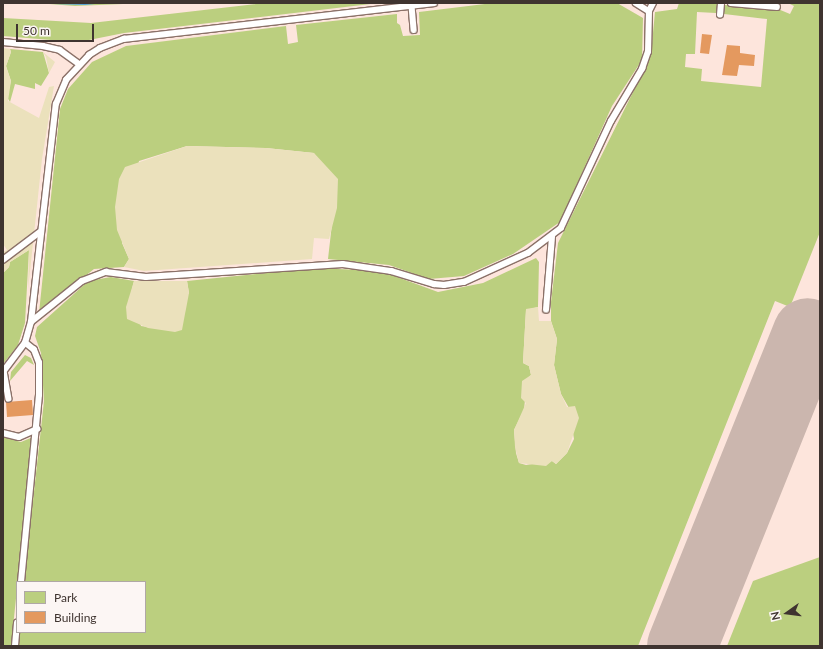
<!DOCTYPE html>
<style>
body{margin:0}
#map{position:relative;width:823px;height:649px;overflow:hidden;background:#fde5dc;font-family:Lato,sans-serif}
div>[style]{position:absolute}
.green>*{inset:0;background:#bbcf7f}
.sand>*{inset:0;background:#ebe1bc}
.water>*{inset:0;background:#53a2dd}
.runway>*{height:70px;margin:-35px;padding:0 35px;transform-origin:35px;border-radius:35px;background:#cbb6ae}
.building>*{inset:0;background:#e4995f}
.roads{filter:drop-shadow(1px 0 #8b7168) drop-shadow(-1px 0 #8b7168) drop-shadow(0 1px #8b7168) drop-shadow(0 -1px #8b7168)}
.service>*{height:5.5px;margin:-2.75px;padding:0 2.75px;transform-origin:2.75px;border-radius:2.75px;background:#fff}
span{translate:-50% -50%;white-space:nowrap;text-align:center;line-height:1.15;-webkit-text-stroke:3px #fcf6f4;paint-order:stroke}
.frame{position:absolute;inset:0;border:4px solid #3f3430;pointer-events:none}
.legend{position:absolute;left:16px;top:581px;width:130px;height:52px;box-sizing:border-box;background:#fcf6f4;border:1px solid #b0a8a6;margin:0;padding:5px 7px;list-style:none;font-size:12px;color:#3f3430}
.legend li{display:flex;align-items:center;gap:8px;height:20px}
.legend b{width:20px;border:1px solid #b0a8a6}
.north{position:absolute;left:767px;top:593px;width:40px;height:40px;-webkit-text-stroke:3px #fcf6f4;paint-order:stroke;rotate:256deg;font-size:11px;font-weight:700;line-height:16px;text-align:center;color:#3f3430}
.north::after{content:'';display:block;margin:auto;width:14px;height:18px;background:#3f3430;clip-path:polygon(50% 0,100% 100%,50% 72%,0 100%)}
.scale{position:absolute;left:16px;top:24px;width:78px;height:18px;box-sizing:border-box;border:2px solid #3f3430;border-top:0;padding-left:5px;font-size:12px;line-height:14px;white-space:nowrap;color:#3f3430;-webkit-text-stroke:3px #fcf6f4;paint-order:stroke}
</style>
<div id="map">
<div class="green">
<i style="clip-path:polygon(36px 3px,147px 3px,75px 6px)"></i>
<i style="clip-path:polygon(264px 3px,379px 3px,124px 33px,89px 40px,63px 41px,3px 36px,3px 18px,91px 23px)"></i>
<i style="clip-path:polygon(493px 3px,617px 3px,643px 18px,642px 60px,612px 106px,560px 222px,513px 254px,464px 276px,429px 279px,389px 265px,328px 259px,332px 224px,314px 153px,266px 148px,187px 146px,139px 161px,122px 243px,129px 259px,124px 267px,94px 269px,39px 313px,60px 109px,68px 89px,92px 62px,126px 46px,286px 26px,288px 44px,298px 42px,296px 25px,397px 14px,397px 23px,400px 25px,403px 36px,420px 35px,419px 12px)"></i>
<i style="clip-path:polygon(679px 3px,718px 3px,716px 13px,697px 12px,695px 54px,686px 54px,685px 67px,702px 69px,701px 81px,761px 87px,767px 19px,724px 14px,725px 5px,778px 9px,790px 14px,794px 6px,788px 3px,820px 3px,820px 232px,790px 307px,775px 301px,638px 646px,18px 646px,19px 632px,145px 632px,145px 582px,24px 582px,44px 401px,41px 353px,35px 336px,37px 327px,85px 284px,94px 280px,111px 277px,134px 281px,131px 293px,141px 326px,161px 329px,189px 293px,187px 281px,317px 268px,359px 270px,389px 274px,438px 292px,483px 283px,536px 258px,539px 262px,538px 307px,526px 310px,523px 363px,529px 366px,531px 375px,527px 379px,524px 410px,514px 430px,516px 453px,519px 463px,526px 465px,552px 461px,556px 464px,567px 453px,574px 439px,569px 408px,561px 394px,554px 365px,557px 339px,551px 321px,551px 302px,558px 243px,646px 66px,651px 54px,655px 12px,677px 9px)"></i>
<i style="clip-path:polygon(10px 49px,43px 52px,49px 73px,41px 86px,35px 83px,35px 89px,15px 84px,10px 102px,7px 97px,11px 81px,6px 66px,11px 52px)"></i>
<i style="clip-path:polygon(29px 250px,25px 323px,18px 345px,3px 364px,3px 273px,9px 267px,10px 262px)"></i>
<i style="clip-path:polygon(25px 355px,31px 358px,34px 365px,27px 361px,10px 381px,11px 372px)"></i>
<i style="clip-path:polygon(3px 437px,21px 442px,33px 437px,11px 646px,3px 646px)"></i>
<i style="clip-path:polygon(820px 557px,820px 646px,727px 646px,753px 581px)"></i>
</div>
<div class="sand">
<i style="clip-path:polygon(3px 48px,10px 49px,11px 52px,6px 66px,11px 81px,8px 101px,39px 118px,49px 87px,54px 86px,42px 159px,28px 290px,29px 250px,10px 262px,9px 267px,3px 273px,3px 252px,7px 250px,3px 244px)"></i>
<i style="clip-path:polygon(43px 52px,55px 62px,49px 73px,46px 57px)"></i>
<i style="clip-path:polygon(187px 146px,266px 148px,314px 153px,338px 179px,337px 208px,329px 239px,314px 238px,312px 259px,144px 271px,124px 267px,129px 259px,117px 230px,115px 207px,119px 179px,125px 167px)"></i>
<i style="clip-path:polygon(134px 281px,187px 281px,189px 293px,182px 330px,175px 332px,148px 328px,127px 319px,126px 307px)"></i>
<i style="clip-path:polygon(538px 307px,539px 321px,551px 321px,557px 339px,554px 365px,561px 394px,567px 407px,575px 406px,579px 418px,567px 453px,556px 464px,552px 461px,546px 466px,519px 463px,515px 447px,514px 430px,526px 403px,521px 398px,522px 381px,531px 375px,529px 366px,523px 363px,526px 309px)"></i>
</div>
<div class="water">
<i style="clip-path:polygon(23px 3px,104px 3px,85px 5px)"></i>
</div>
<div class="runway">
<i style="left:682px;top:646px;width:337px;rotate:-68.1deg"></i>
</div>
<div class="building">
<i style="clip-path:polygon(702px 34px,712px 35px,709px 54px,700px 53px)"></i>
<i style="clip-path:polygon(727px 45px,740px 46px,740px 53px,755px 55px,754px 66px,739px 65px,737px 76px,722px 75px)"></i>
<i style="clip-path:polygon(32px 400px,33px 415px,7px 417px,6px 402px)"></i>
</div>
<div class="roads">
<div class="service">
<i style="left:636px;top:3px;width:15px;rotate:32deg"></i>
<i style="left:731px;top:3px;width:46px;rotate:5deg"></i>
<i style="left:412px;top:6px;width:24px;rotate:85deg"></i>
<i style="left:720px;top:15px;width:12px;rotate:-85deg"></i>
<i style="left:3px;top:42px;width:40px;rotate:5.7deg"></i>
<i style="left:43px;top:46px;width:17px;rotate:13deg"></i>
<i style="left:60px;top:50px;width:24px;rotate:36deg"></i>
<i style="left:3px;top:260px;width:46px;rotate:-37.1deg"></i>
<i style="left:546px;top:310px;width:73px;rotate:-85.3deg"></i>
<i style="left:31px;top:322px;width:65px;rotate:-38.8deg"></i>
<i style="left:82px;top:281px;width:26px;rotate:-21deg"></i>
<i style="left:106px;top:272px;width:40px;rotate:7.1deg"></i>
<i style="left:146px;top:277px;width:197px;rotate:-3.8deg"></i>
<i style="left:343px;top:264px;width:49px;rotate:8.3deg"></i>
<i style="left:391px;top:271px;width:45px;rotate:16.8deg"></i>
<i style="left:434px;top:284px;width:10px;rotate:6deg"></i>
<i style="left:444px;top:285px;width:20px;rotate:-9deg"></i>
<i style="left:464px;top:282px;width:70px;rotate:-24.4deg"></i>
<i style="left:528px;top:253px;width:41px;rotate:-37.1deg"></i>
<i style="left:561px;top:228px;width:118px;rotate:-65deg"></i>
<i style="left:611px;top:121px;width:61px;rotate:-59.2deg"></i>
<i style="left:642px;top:69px;width:18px;rotate:-71deg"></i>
<i style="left:648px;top:52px;width:41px;rotate:-88.6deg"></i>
<i style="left:649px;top:11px;width:9px;rotate:-63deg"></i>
<i style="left:4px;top:371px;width:28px;rotate:80deg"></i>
<i style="left:3px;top:372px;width:36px;rotate:-53deg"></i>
<i style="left:25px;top:343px;width:22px;rotate:-74deg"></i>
<i style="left:31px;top:322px;width:219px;rotate:-83.5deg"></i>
<i style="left:56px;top:104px;width:26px;rotate:-67deg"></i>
<i style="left:66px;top:80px;width:34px;rotate:-47deg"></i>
<i style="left:89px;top:55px;width:13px;rotate:-32deg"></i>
<i style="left:100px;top:48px;width:26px;rotate:-21deg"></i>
<i style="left:124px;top:39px;width:312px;rotate:-6.6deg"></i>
<i style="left:3px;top:433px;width:16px;rotate:14deg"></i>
<i style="left:19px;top:437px;width:20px;rotate:-24deg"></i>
<i style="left:21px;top:582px;width:188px;rotate:-84.5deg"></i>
<i style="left:39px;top:395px;width:32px;rotate:-90deg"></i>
<i style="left:39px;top:363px;width:14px;rotate:-111deg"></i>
<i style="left:34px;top:350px;width:11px;rotate:-142deg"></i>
<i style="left:15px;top:646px;width:23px;rotate:-85deg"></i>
</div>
</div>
<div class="frame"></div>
<ul class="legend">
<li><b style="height:11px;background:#bbcf7f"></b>Park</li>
<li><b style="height:11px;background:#e4995f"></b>Building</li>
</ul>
<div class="north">N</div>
<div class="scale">50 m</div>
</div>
